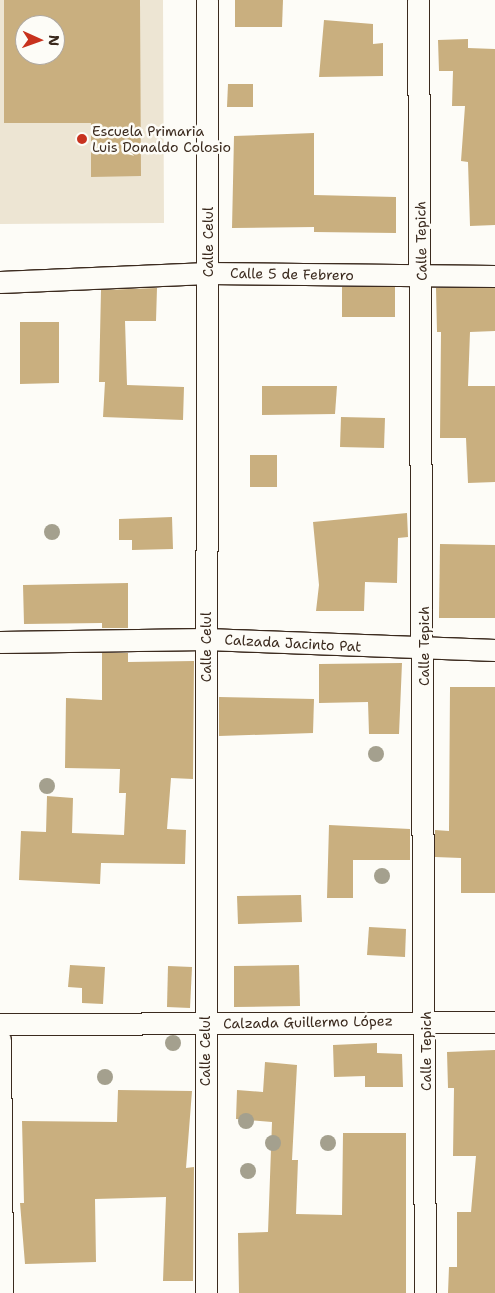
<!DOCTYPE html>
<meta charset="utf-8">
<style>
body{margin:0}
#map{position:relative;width:495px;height:1293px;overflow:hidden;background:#fdfcf7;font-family:"Shantell Sans",sans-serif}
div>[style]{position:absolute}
.built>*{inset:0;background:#ede5d3}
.building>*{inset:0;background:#c9af7f}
.roads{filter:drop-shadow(1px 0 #3b2a1e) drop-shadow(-1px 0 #3b2a1e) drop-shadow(0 1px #3b2a1e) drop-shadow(0 -1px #3b2a1e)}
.street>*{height:21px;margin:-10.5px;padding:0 10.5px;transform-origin:10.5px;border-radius:10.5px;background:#fdfcf7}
.trees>*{width:16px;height:16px;margin:-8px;border-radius:50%;background:#a4a08e}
.dots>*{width:14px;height:14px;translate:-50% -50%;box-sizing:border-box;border:2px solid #fdfcf7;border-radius:50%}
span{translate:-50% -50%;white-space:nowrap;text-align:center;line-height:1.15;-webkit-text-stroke:5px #fdfcf7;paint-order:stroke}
.poi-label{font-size:14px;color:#3b2a1e}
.left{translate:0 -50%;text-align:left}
.street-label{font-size:14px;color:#3b2a1e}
.north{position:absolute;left:15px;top:15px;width:50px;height:50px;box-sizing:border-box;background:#fdfcf7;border:1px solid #afa8a0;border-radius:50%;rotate:92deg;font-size:14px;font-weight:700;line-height:20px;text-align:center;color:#3b2a1e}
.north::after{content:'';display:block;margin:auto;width:18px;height:22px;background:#c8321e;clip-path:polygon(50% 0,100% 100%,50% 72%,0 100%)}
</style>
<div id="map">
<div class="built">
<i style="clip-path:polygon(evenodd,0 0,163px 0,164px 223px,0 224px,0 0,25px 25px,55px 25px,55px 55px,25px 55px,25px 25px)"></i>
</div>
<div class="building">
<i style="clip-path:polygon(evenodd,4px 0,140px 0,141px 176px,91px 177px,91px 123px,4px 123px,4px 0,25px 25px,55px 25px,55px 55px,25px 55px,25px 25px)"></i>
<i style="clip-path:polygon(235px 0,283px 0,282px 27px,235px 27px)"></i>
<i style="clip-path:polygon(324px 20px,373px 24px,373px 44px,383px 43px,383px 76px,319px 77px)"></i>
<i style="clip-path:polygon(468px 39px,468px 48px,495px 49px,495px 225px,470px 226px,468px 162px,461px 161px,465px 106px,452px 106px,453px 71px,439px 71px,438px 40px)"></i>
<i style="clip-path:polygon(228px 84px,253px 84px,253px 107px,227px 107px)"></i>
<i style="clip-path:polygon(314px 133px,314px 195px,396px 197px,396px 233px,314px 232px,314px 227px,232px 228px,234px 136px)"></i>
<i style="clip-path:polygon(342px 287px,395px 287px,395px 317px,342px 317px)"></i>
<i style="clip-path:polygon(157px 288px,156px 321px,125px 321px,127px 385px,184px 387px,183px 420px,103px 417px,105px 382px,99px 382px,101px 290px)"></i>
<i style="clip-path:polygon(436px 288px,495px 288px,495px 331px,470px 332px,468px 386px,495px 386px,495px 482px,468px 483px,466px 438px,440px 438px,441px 332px,437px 332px)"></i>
<i style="clip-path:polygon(20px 322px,59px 322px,59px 383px,20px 384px)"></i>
<i style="clip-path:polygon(262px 386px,337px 386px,335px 414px,262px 415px)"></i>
<i style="clip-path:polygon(341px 417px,385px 418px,384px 448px,340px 447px)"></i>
<i style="clip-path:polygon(250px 455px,277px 455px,277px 487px,250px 487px)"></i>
<i style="clip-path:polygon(407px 513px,408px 537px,398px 538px,397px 583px,365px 582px,364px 611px,316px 611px,319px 585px,313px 522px)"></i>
<i style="clip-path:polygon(172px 517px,173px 549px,132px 550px,132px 540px,119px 540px,119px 519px)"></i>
<i style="clip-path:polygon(440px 544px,495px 545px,495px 618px,439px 618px)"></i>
<i style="clip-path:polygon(128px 583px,128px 628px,102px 628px,102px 623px,24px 624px,23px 585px)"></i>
<i style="clip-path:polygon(102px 653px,128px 653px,128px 662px,194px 661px,193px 779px,171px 778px,167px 829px,186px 830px,185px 864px,101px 863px,100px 884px,19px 880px,21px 831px,46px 832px,47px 796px,73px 798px,72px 833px,124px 835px,126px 793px,119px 793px,120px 769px,65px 768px,66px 698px,102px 700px)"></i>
<i style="clip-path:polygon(402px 663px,399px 734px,369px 734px,368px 702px,319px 703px,319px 664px)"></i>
<i style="clip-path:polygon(450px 687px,495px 687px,495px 893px,461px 893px,461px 858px,435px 857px,435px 830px,449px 831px)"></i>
<i style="clip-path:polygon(219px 697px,314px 699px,313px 733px,219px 736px)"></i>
<i style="clip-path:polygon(329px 825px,410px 829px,410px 860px,353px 860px,353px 898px,327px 898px)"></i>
<i style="clip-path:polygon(301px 895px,302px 922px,238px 924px,237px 896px)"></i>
<i style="clip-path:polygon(369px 927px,406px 929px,405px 957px,367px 955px)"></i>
<i style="clip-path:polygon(70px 965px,105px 967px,103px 1004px,82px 1003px,82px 988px,68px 987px)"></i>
<i style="clip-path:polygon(299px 965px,300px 1006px,234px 1007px,234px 966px)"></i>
<i style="clip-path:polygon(168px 966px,192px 967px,190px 1008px,167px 1007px)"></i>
<i style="clip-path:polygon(377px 1043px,377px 1053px,402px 1054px,403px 1087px,365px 1087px,365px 1076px,334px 1077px,333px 1045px)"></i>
<i style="clip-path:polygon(495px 1050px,495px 1293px,448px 1293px,449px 1267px,457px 1267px,457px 1212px,471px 1212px,476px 1156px,453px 1156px,454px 1088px,448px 1088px,447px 1052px)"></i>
<i style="clip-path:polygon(265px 1062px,297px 1065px,292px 1160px,298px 1160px,296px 1214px,342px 1215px,343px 1133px,406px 1133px,406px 1293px,239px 1293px,238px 1233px,268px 1232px,272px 1122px,236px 1119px,237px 1090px,263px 1092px)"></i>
<i style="clip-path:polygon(118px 1090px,192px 1091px,186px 1168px,194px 1167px,193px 1281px,163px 1281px,166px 1197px,95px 1199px,96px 1262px,25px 1264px,20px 1203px,24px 1203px,22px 1121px,117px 1122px)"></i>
</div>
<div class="roads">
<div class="street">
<i style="left:418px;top:0;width:1293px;rotate:89.69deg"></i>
<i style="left:0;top:282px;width:208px;rotate:-2.5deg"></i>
<i style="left:208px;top:273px;width:287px;rotate:0.6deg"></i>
<i style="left:0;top:642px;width:206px;rotate:-0.8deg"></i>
<i style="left:206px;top:639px;width:289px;rotate:2.2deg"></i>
<i style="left:0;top:1024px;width:495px;rotate:-0.2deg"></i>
<i style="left:0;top:1040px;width:253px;rotate:89.5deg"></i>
<i style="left:206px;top:1293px;width:1293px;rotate:-89.96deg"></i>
</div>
</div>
<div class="trees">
<i style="left:52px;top:532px"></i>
<i style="left:376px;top:754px"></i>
<i style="left:47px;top:786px"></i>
<i style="left:382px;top:876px"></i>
<i style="left:173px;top:1043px"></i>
<i style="left:105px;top:1077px"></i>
<i style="left:246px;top:1121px"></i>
<i style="left:273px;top:1143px"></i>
<i style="left:328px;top:1143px"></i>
<i style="left:248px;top:1171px"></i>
</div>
<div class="dots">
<i style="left:82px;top:139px;background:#c8321e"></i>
</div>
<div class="poi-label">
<span class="left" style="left:92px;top:139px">Escuela Primaria<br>Luis Donaldo Colosio</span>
</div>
<div class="street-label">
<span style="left:421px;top:241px;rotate:-91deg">Calle Tepich</span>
<span style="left:208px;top:242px;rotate:-90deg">Calle Celul</span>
<span style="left:292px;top:274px;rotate:1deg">Calle 5 de Febrero</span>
<span style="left:293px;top:643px;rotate:3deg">Calzada Jacinto Pat</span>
<span style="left:424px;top:646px;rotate:-90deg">Calle Tepich</span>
<span style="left:206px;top:647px;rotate:-90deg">Calle Celul</span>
<span style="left:308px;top:1022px;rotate:-1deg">Calzada Guillermo López</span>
<span style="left:205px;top:1051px;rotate:-90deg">Calle Celul</span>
<span style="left:426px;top:1051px;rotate:-90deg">Calle Tepich</span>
</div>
<div class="north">N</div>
</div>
